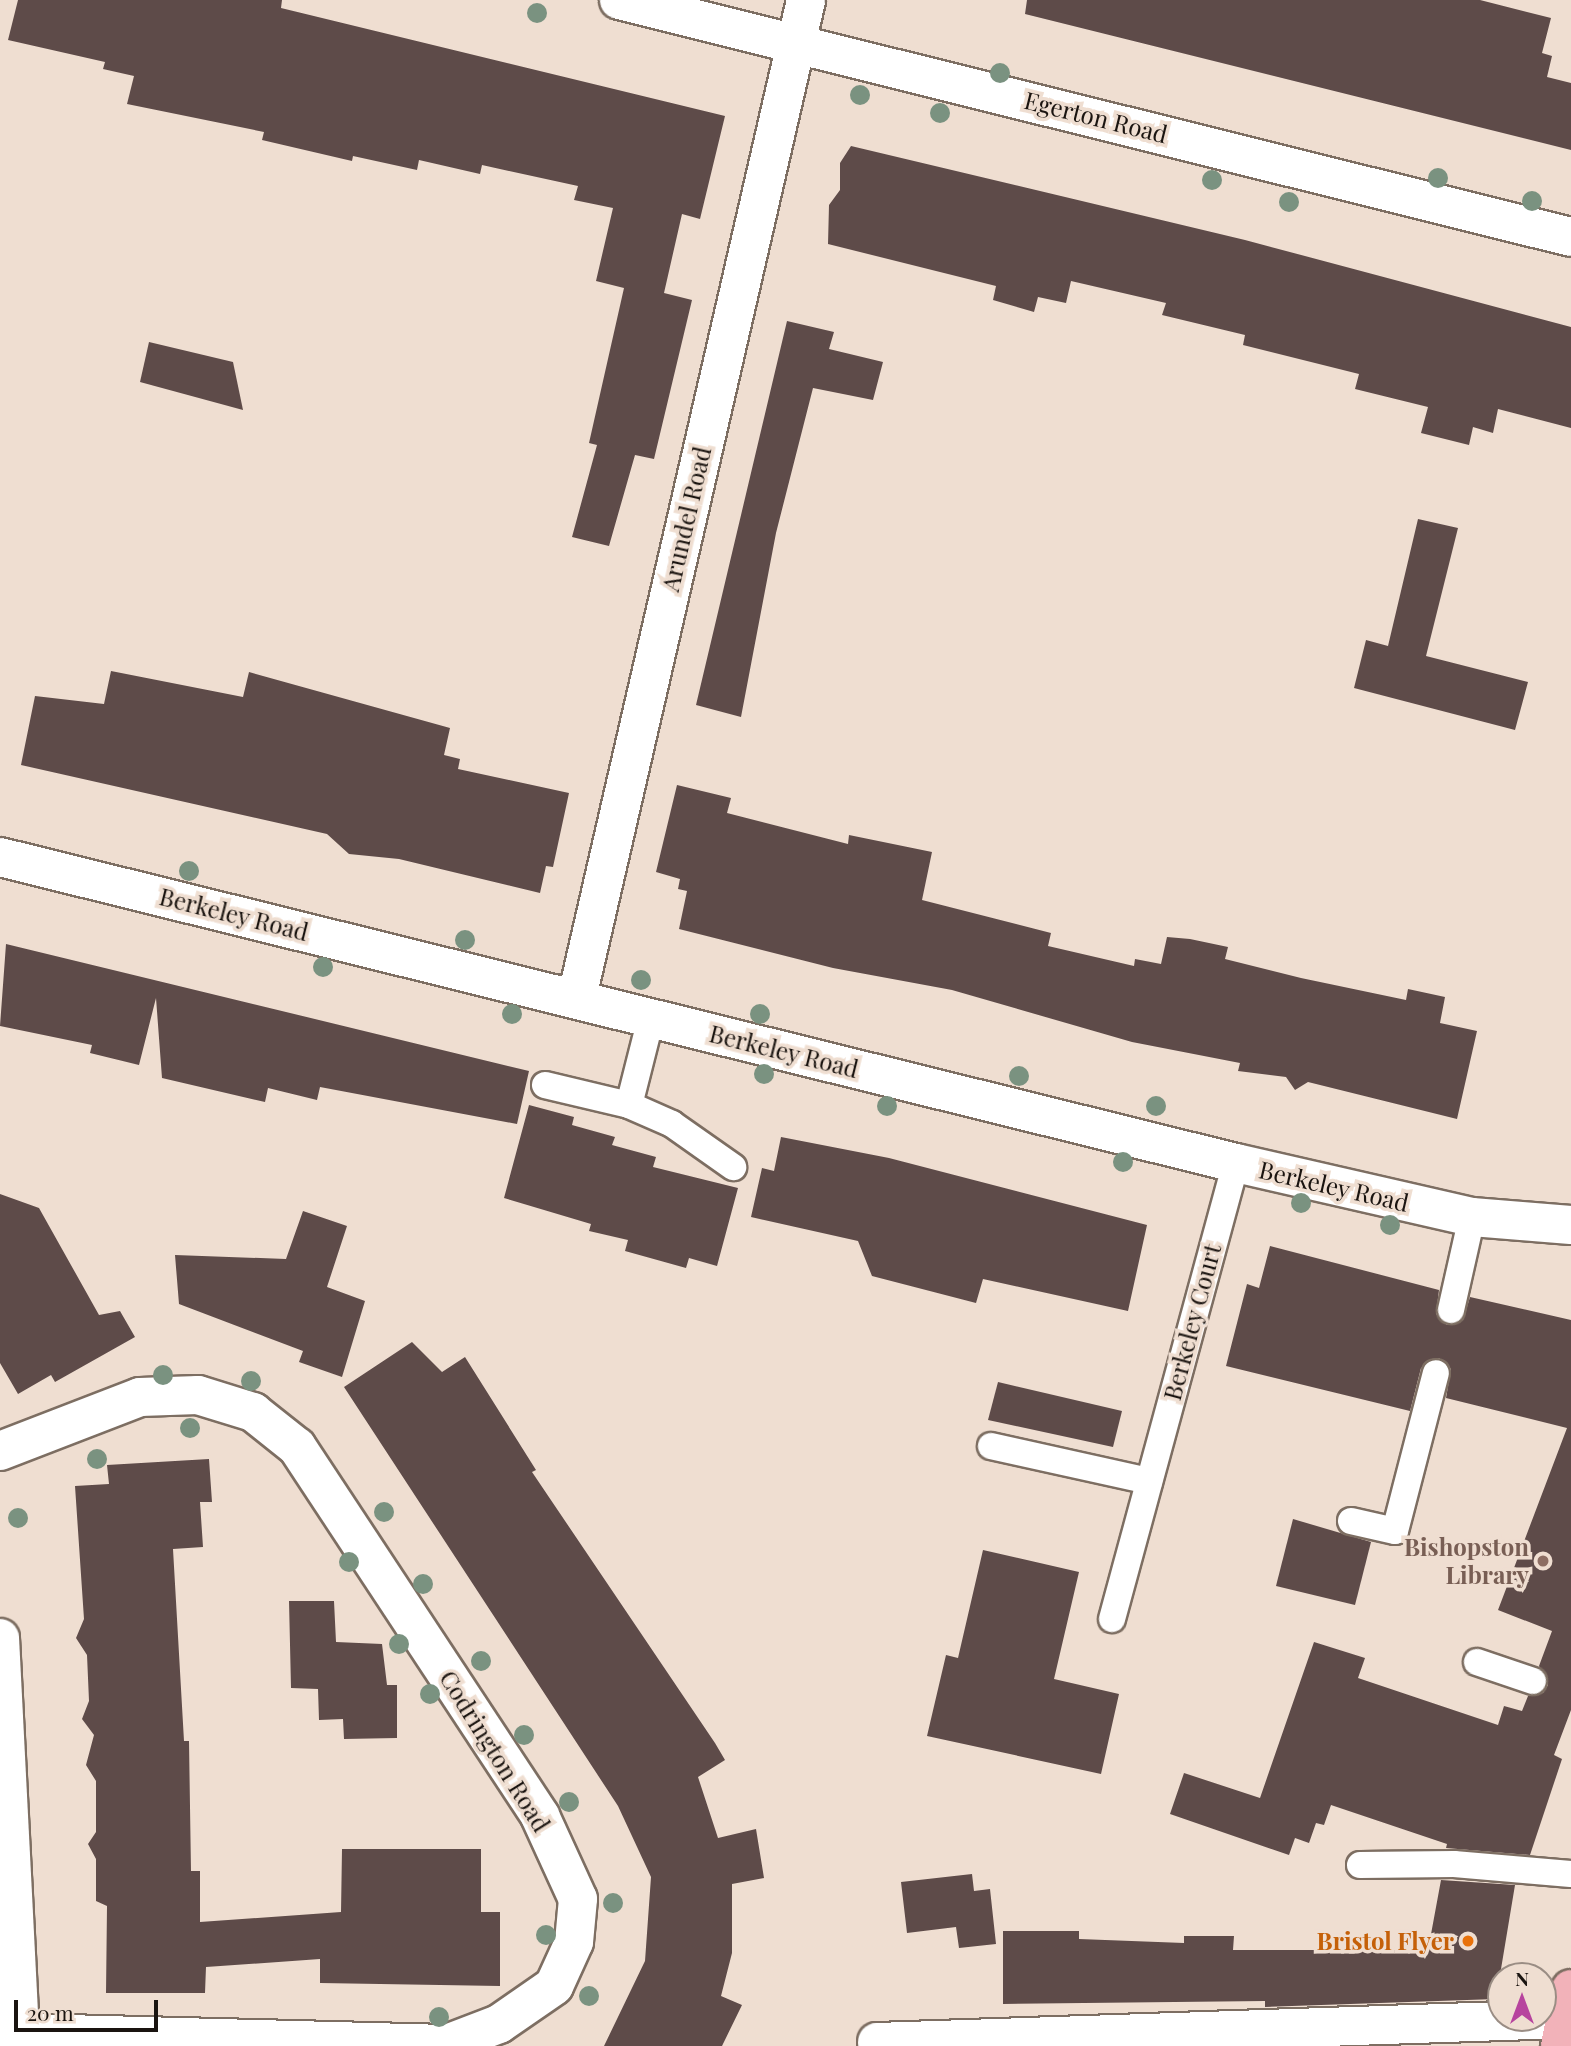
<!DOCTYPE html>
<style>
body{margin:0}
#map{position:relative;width:1571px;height:2046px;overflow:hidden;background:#efded1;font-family:"Playfair Display",serif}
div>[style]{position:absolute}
.building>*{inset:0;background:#5e4b49}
.roads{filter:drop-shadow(2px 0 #7d6e62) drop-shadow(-2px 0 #7d6e62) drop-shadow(0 2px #7d6e62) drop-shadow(0 -2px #7d6e62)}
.lane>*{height:26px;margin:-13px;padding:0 13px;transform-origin:13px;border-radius:13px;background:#fff}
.street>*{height:38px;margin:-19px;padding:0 19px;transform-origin:19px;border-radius:19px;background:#fff}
.primary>*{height:38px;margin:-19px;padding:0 19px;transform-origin:19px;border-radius:19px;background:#f2b2b9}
.trees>*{width:20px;height:20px;margin:-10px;border-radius:50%;background:#7a9280}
.dots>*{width:19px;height:19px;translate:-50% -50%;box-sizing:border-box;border:4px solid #efded1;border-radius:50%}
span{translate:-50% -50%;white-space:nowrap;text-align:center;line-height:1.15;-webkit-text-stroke:7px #efded1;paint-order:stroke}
.street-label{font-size:24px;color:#1a1410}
.education-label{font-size:24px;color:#785e54;font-weight:700}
.right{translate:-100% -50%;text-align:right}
.food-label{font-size:24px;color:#c56008;font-weight:700}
.north{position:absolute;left:1487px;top:1962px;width:70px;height:70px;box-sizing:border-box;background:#efded1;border:2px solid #9a8d84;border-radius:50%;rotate:0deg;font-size:19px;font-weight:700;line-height:28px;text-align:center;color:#1a1410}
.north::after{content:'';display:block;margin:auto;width:24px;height:32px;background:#b7449e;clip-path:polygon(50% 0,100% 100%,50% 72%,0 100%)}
.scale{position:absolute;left:14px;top:2000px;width:144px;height:32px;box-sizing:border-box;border:4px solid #1a1410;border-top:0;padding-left:9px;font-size:21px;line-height:24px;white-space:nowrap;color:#1a1410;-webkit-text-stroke:5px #efded1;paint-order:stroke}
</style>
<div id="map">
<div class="building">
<i style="clip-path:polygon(18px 0,282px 0,281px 8px,725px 116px,700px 219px,682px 214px,664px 293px,692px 300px,654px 459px,635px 455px,609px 546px,572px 537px,597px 445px,589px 443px,624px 288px,596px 281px,613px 208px,574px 200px,578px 186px,482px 165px,480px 174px,419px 160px,417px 170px,353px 156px,352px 161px,262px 140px,264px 132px,127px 104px,134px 76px,103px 69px,105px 62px,8px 40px)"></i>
<i style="clip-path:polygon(1027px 0,1480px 0,1551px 18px,1542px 53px,1552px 56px,1547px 77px,1571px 83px,1571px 150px,1025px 14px)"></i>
<i style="clip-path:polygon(851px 146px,1245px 240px,1571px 327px,1571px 428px,1498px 409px,1493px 433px,1473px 427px,1469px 445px,1421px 433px,1428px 407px,1355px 389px,1359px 374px,1243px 345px,1245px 335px,1162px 315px,1166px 303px,1071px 281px,1066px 303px,1038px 297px,1034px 312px,993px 300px,996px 286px,828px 244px,829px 205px,840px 190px,840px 163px)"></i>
<i style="clip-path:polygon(787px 321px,834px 332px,829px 349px,883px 362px,873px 400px,813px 388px,776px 533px,741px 717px,696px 705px)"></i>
<i style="clip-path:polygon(149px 342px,233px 362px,243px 410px,140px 382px)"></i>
<i style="clip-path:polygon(1418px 519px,1458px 528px,1426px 656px,1528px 682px,1515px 730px,1354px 688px,1366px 640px,1388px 646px)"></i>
<i style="clip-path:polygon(111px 671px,243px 697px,249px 672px,450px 728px,444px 755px,460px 759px,458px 769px,569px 793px,553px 867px,546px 866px,540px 893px,399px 859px,349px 854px,327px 834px,21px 765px,35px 696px,104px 704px)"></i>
<i style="clip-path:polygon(677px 785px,731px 798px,727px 813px,848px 844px,849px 835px,932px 852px,922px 900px,1051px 933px,1048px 946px,1134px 966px,1135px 959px,1161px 964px,1167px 937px,1190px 939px,1228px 947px,1225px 959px,1301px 978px,1406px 1000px,1408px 989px,1445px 997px,1440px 1023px,1477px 1031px,1457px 1119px,1308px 1082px,1295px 1090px,1286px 1077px,1238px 1071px,1240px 1063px,1132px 1042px,952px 990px,833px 968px,679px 929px,687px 891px,678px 889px,680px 879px,656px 872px)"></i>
<i style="clip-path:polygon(6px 944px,529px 1071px,517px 1124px,320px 1087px,317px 1100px,268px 1088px,265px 1102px,162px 1078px,156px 998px,139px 1065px,90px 1053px,92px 1045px,0 1026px)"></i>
<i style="clip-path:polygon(529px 1105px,574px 1117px,572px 1125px,615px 1137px,612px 1145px,656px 1157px,653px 1167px,738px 1188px,717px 1266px,689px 1258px,686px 1268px,625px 1251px,628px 1240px,589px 1231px,591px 1224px,504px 1198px)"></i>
<i style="clip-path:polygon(781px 1137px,889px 1158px,1147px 1225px,1128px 1311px,983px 1279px,976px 1303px,872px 1276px,858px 1241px,751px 1217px,762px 1168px,774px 1171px)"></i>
<i style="clip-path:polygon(0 1194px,39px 1208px,99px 1315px,120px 1311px,135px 1337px,55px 1382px,51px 1375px,18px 1394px,0 1363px)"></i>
<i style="clip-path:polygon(303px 1211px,347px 1226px,327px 1287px,365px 1301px,342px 1377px,299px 1362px,303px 1351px,179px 1304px,175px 1255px,286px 1259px)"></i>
<i style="clip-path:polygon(1270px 1246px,1439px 1290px,1436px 1314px,1447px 1325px,1463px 1320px,1470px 1297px,1571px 1320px,1571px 1710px,1554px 1755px,1562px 1759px,1530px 1855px,1446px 1848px,1447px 1844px,1331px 1805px,1324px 1825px,1316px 1823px,1309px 1843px,1295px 1838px,1289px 1855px,1170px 1814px,1184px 1773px,1260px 1798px,1314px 1642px,1365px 1658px,1358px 1678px,1498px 1725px,1504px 1706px,1522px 1711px,1528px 1696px,1543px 1693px,1548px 1685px,1539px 1666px,1552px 1631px,1498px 1610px,1567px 1428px,1446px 1398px,1451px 1369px,1439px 1358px,1421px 1368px,1410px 1411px,1226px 1366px,1247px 1284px,1259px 1288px)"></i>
<i style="clip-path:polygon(412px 1342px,442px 1372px,465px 1357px,536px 1470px,532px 1472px,715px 1743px,725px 1760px,698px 1777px,718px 1838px,756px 1829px,764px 1878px,732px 1884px,732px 1953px,721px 1996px,742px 2005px,722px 2046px,604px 2046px,645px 1961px,651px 1877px,618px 1806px,344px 1387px)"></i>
<i style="clip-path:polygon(998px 1382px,1122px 1411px,1113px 1447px,988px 1420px)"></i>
<i style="clip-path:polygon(209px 1459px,212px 1502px,200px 1502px,203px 1547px,173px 1549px,184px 1741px,189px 1741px,191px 1871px,200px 1871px,200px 1922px,341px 1912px,342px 1849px,481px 1849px,481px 1912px,500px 1912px,500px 1986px,320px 1983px,320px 1959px,206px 1967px,205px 1993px,106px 1993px,107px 1906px,96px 1901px,96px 1859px,88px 1844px,96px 1832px,96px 1781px,86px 1765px,94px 1735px,82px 1719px,89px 1701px,87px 1655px,76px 1638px,84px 1619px,75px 1486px,109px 1484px,107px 1465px)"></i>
<i style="clip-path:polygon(1293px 1519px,1371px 1542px,1355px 1605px,1276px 1586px)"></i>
<i style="clip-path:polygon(983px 1550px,1079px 1572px,1054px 1679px,1119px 1694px,1101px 1774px,927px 1736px,946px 1655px,958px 1658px)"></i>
<i style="clip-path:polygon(289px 1601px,334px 1601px,336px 1642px,382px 1644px,387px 1685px,397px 1685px,397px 1738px,344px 1739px,343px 1719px,319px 1720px,318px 1689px,291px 1688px)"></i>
<i style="clip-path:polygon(972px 1874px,974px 1891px,990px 1889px,996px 1944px,959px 1948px,956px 1927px,907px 1933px,901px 1882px)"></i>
<i style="clip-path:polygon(1441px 1880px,1515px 1885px,1496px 1999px,1265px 2007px,1265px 2001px,1003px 2004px,1003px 1931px,1079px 1931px,1079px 1939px,1184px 1943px,1184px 1936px,1234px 1936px,1233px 1950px,1411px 1950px,1412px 1944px,1429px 1945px)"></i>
</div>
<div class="roads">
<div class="lane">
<i style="left:545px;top:1085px;width:86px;rotate:13.4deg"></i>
<i style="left:629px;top:1105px;width:47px;rotate:23.8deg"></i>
<i style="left:672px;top:1124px;width:75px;rotate:35.2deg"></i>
<i style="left:629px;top:1105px;width:90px;rotate:-75.8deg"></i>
<i style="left:1451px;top:1310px;width:95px;rotate:-77.3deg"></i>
<i style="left:991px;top:1446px;width:162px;rotate:12.5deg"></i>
<i style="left:1351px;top:1521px;width:45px;rotate:12.8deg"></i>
<i style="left:1395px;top:1531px;width:163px;rotate:-75.5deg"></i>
<i style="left:1112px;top:1619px;width:473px;rotate:-74.8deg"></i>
<i style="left:1477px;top:1662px;width:59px;rotate:18.7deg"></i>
<i style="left:1360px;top:1865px;width:94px;rotate:-0.6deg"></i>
<i style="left:1454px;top:1864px;width:117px;rotate:4.9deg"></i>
</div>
<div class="street">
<i style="left:619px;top:0;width:981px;rotate:13.98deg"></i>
<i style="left:0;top:857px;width:1273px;rotate:13.91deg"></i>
<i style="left:1236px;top:1163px;width:242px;rotate:12.9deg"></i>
<i style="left:1472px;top:1217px;width:99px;rotate:4.6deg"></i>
<i style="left:577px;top:997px;width:1023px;rotate:-77.06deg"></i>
<i style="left:0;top:1451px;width:150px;rotate:-21.1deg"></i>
<i style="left:140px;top:1397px;width:58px;rotate:-2deg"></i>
<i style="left:198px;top:1395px;width:58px;rotate:17.2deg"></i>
<i style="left:253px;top:1412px;width:56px;rotate:38.5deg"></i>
<i style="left:297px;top:1447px;width:442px;rotate:56.6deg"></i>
<i style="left:540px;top:1816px;width:91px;rotate:65.4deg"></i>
<i style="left:578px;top:1899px;width:43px;rotate:95.3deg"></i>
<i style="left:574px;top:1942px;width:48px;rotate:114.4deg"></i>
<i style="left:554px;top:1986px;width:67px;rotate:145.4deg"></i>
<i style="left:499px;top:2024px;width:56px;rotate:159deg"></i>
<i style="left:447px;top:2044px;width:447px;rotate:-178.5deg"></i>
<i style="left:0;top:1638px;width:409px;rotate:87.1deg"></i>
<i style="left:877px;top:2042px;width:687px;rotate:-1.92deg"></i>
</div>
<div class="primary">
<i style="left:1560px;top:2046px;width:58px;rotate:-79.1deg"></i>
</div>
</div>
<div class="trees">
<i style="left:537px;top:13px"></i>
<i style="left:1000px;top:73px"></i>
<i style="left:860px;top:95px"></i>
<i style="left:940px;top:113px"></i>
<i style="left:1438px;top:178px"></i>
<i style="left:1212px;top:180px"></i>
<i style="left:1532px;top:201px"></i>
<i style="left:1289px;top:202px"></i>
<i style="left:189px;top:871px"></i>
<i style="left:465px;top:940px"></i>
<i style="left:323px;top:967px"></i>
<i style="left:641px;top:980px"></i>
<i style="left:512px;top:1014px"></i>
<i style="left:760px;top:1014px"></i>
<i style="left:764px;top:1074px"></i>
<i style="left:1019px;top:1076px"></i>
<i style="left:887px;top:1106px"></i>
<i style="left:1156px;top:1106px"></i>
<i style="left:1123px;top:1162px"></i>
<i style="left:1301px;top:1203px"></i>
<i style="left:1390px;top:1225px"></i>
<i style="left:163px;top:1375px"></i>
<i style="left:251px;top:1381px"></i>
<i style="left:190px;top:1428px"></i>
<i style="left:97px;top:1459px"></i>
<i style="left:384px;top:1512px"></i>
<i style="left:18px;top:1518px"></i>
<i style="left:349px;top:1562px"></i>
<i style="left:423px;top:1584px"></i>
<i style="left:399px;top:1644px"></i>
<i style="left:481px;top:1661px"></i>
<i style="left:430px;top:1694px"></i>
<i style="left:524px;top:1735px"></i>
<i style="left:569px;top:1802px"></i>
<i style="left:613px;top:1903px"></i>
<i style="left:546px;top:1935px"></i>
<i style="left:589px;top:1996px"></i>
<i style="left:439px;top:2017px"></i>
</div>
<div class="dots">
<i style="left:1543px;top:1561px;background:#8d6e63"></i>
<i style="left:1468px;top:1941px;background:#e8710a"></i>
</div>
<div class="street-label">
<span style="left:1096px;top:117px;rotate:14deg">Egerton Road</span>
<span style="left:686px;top:519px;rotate:-77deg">Arundel Road</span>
<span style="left:234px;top:914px;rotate:14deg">Berkeley Road</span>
<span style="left:784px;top:1051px;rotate:14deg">Berkeley Road</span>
<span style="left:1334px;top:1186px;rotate:13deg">Berkeley Road</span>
<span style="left:1192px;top:1322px;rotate:-75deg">Berkeley Court</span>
<span style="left:495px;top:1751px;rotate:58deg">Codrington Road</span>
</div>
<div class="education-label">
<span class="right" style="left:1529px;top:1561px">Bishopston<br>Library</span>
</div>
<div class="food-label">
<span class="right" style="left:1454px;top:1941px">Bristol Flyer</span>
</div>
<div class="north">N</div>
<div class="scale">20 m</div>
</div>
